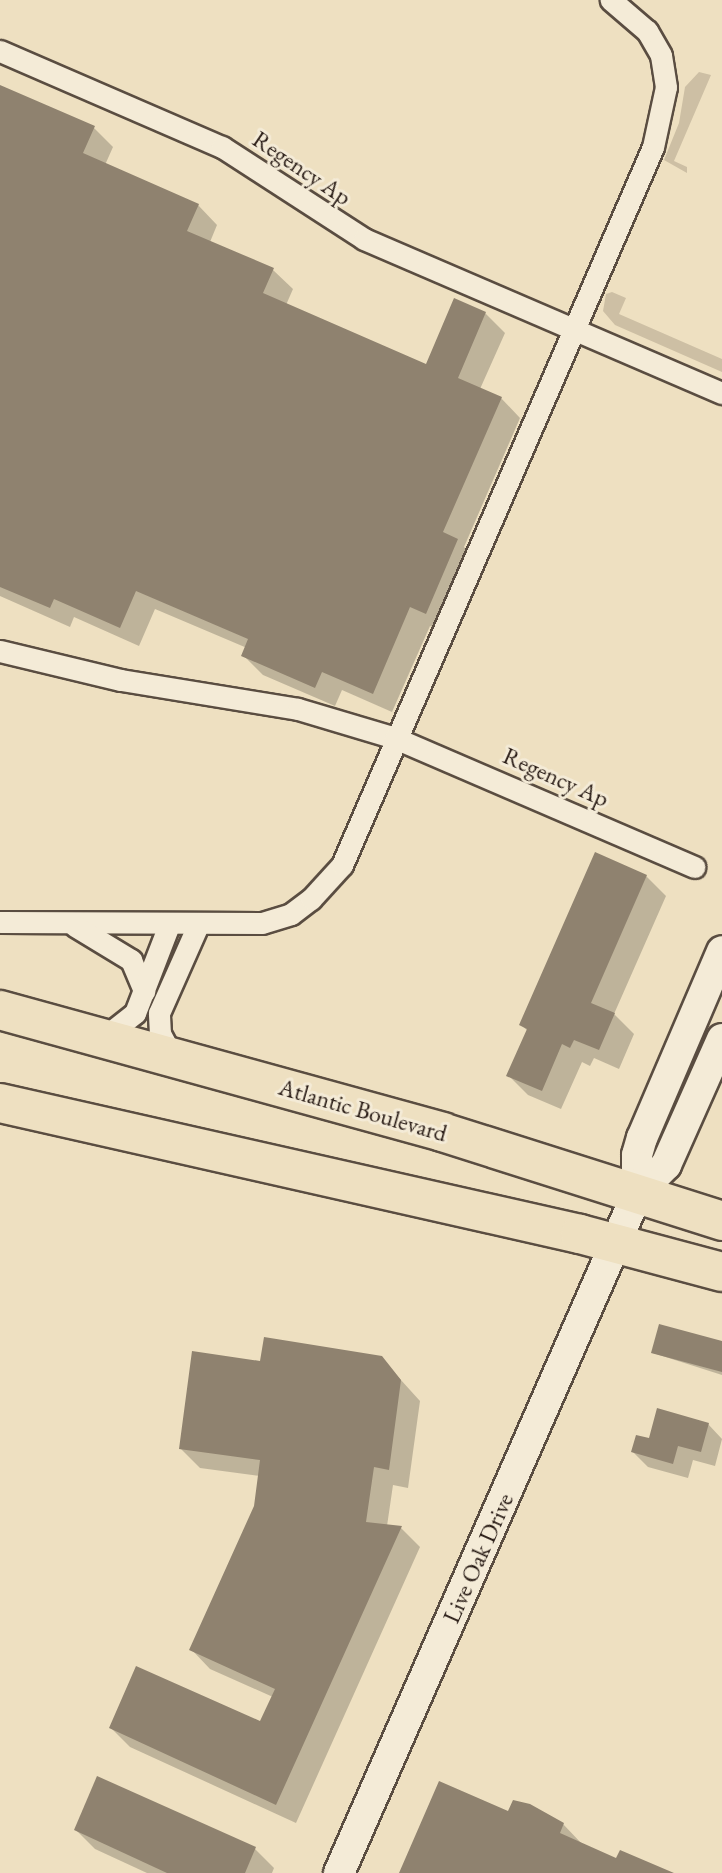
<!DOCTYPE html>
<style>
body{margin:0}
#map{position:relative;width:722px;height:1873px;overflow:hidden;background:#eee0c1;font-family:"EB Garamond",serif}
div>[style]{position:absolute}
.green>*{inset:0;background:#cdbfa4}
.shadow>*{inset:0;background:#0003}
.building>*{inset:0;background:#8f826f}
.roads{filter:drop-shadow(2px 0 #5a4d41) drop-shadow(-2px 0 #5a4d41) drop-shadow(0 2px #5a4d41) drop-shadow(0 -2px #5a4d41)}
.street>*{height:21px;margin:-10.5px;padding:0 10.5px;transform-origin:10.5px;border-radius:10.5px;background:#f4ebd7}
.secondary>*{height:30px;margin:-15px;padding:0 15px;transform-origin:15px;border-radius:15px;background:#f4ebd7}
.highway>*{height:38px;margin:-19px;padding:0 19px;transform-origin:19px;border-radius:19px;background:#eee0c1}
span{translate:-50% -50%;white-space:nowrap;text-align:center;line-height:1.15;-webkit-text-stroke:6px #f4ebd7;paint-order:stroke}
.street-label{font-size:24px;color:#291c16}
</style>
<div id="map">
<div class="green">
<i style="clip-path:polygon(699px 72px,711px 75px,674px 161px,687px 167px,687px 173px,664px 160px,679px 123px,685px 87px)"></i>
<i style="clip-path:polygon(612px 292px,626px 298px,619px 314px,722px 359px,722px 372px,615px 325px,603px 311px,606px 294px)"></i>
</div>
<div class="shadow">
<i style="clip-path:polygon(0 87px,94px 128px,113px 147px,105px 165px,198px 205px,217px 225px,210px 242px,273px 270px,293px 289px,286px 305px,426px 366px,485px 313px,505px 333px,480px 389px,501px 398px,520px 418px,464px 547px,477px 559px,445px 633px,430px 626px,392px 712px,342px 690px,335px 706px,263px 675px,243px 655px,247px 648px,155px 609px,139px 646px,74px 617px,70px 627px,0 596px)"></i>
<i style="clip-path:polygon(646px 876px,666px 896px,614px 1014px,634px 1034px,619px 1069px,594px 1058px,590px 1066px,582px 1062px,561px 1109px,528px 1095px,508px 1075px,528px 1031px,521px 1025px)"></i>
<i style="clip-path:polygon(722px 1342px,722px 1375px,653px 1353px)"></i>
<i style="clip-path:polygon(381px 1358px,420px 1401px,408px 1488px,393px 1485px,387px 1526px,401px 1528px,420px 1547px,296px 1823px,130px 1747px,111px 1728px,261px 1724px,273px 1697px,210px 1669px,191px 1649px,256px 1507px,260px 1476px,200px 1468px,181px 1449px,261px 1363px)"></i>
<i style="clip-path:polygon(708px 1424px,722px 1439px,715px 1466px,693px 1460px,688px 1478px,648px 1467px,633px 1452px,650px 1441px)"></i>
<i style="clip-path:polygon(509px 1813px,563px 1824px,582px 1844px,617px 1860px,669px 1873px,401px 1873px)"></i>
<i style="clip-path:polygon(76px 1830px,255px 1849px,274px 1868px,272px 1873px,147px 1873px,95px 1849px)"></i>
</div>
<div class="building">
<i style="clip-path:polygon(0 85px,95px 126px,83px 153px,199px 204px,187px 231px,274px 268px,263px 293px,426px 364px,454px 298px,486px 312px,458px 378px,502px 397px,443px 532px,458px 539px,426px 614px,410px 607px,373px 694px,322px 672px,315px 688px,241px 656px,248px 639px,136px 591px,120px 628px,54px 599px,50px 608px,0 587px)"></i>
<i style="clip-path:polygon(595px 852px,647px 875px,591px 1003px,615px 1013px,599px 1050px,574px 1040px,570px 1048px,562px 1044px,542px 1091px,506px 1076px,527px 1029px,519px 1025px)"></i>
<i style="clip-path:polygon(659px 1324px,722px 1341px,722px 1372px,651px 1353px)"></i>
<i style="clip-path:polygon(264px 1337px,382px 1356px,401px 1380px,389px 1470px,374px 1467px,366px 1522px,402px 1526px,276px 1805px,109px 1728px,136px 1666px,260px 1721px,275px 1689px,189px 1650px,254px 1506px,260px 1460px,179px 1449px,192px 1351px,260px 1361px)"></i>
<i style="clip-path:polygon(657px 1408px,709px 1423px,701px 1452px,678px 1446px,673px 1464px,631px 1452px,636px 1435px,649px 1438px)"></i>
<i style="clip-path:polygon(97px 1776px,256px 1847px,245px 1873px,167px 1873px,74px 1830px)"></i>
<i style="clip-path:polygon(439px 1781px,508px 1811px,513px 1800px,530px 1804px,564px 1823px,560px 1833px,616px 1858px,620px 1850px,674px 1873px,399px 1873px)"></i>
</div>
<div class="roads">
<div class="street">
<i style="left:0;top:51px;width:242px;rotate:23.4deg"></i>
<i style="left:222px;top:147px;width:169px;rotate:32.9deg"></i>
<i style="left:364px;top:239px;width:390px;rotate:23.3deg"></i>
<i style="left:0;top:651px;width:124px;rotate:13.5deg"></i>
<i style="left:121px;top:680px;width:179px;rotate:9.3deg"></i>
<i style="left:298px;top:709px;width:101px;rotate:16.6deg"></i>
<i style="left:395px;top:738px;width:326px;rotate:23.3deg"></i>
<i style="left:0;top:922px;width:262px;rotate:0.2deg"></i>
<i style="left:262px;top:923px;width:30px;rotate:-17deg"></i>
<i style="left:291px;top:914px;width:25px;rotate:-37deg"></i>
<i style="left:311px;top:899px;width:46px;rotate:-47.6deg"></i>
<i style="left:342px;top:865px;width:782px;rotate:-66.58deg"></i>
<i style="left:653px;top:147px;width:61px;rotate:-77.8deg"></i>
<i style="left:666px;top:87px;width:32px;rotate:-99deg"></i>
<i style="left:661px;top:55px;width:28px;rotate:-120deg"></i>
<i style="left:647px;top:31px;width:48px;rotate:-139.3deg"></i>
<i style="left:75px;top:926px;width:66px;rotate:31.3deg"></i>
<i style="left:131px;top:960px;width:34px;rotate:67deg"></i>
<i style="left:102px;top:1039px;width:42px;rotate:-38.2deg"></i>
<i style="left:135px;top:1013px;width:94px;rotate:-68.9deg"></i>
<i style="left:173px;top:1058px;width:27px;rotate:-118deg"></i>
<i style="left:160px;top:1034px;width:21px;rotate:-93deg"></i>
<i style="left:159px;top:1013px;width:96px;rotate:-66.1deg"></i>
</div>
<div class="secondary">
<i style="left:637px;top:1194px;width:39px;rotate:-90deg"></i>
<i style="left:637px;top:1155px;width:18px;rotate:-74deg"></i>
<i style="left:642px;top:1138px;width:203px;rotate:-66.8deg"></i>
<i style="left:339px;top:1873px;width:742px;rotate:-66.3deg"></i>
<i style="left:637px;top:1194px;width:41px;rotate:-45deg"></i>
<i style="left:666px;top:1165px;width:138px;rotate:-66deg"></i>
</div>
<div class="highway">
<i style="left:0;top:1010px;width:459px;rotate:15.4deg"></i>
<i style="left:442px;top:1132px;width:294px;rotate:17.6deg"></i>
<i style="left:0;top:1103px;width:595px;rotate:12.73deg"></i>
<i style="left:580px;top:1234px;width:147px;rotate:15deg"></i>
</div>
</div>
<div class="street-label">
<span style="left:302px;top:168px;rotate:34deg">Regency Ap</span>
<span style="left:556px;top:777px;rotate:24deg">Regency Ap</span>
<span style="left:363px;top:1110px;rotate:16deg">Atlantic Boulevard</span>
<span style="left:478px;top:1558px;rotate:-66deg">Live Oak Drive</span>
</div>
</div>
